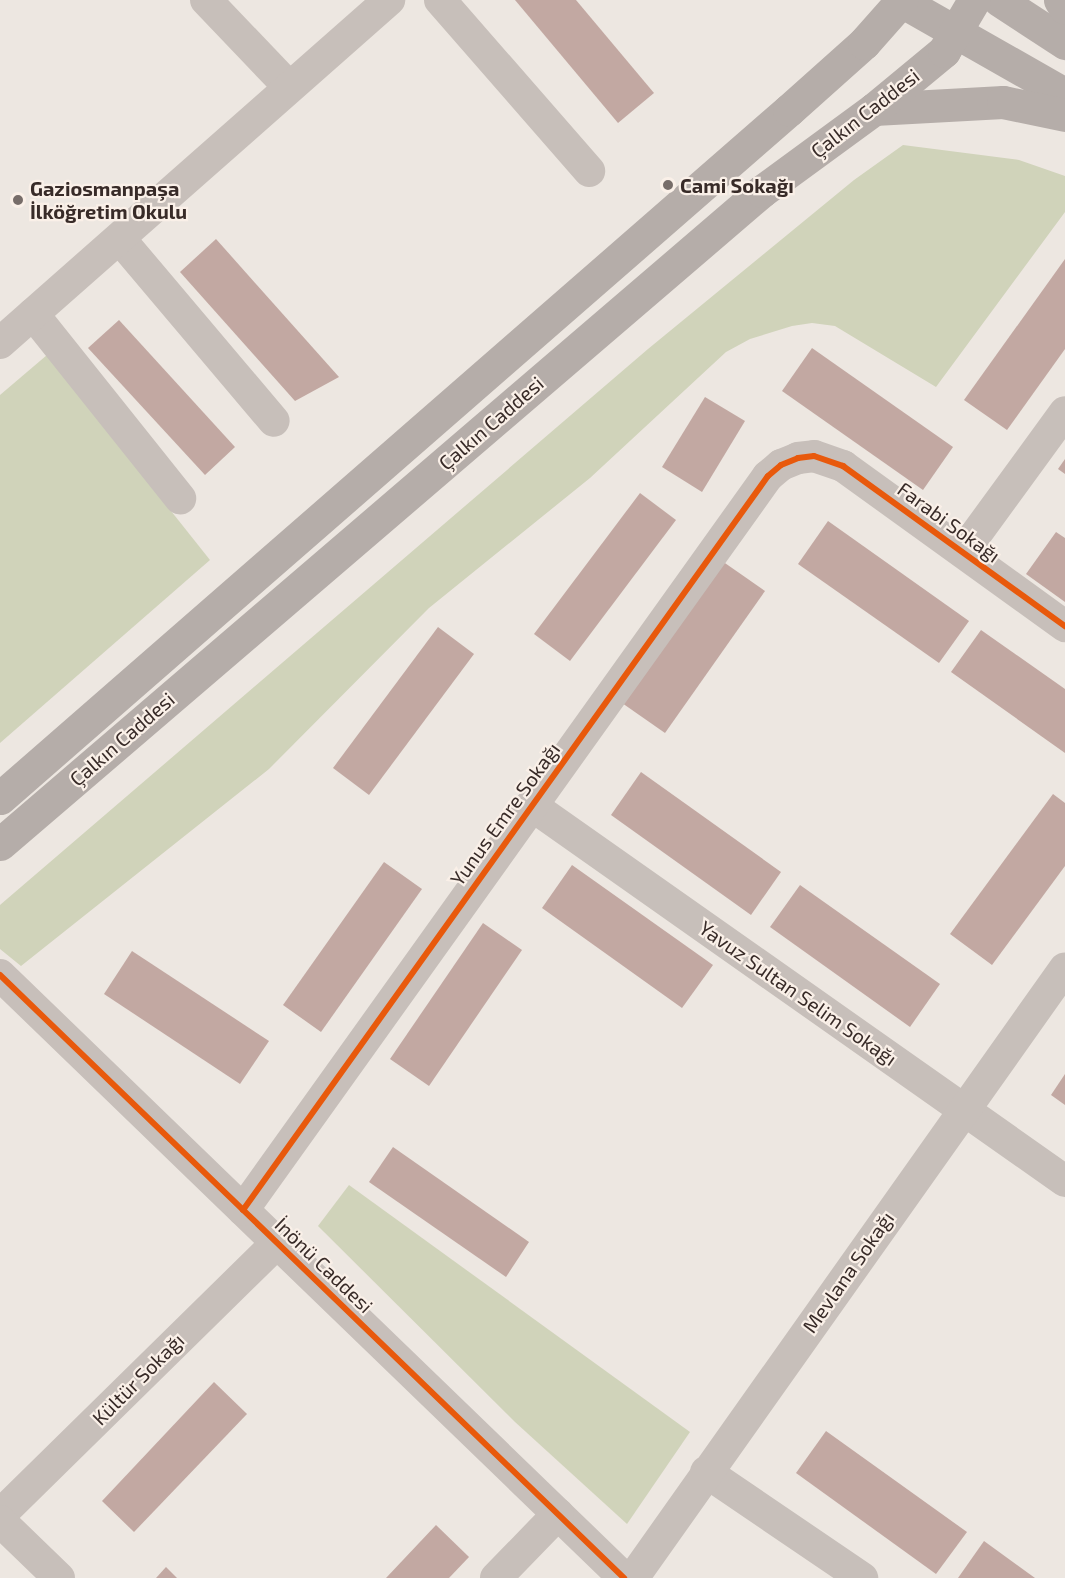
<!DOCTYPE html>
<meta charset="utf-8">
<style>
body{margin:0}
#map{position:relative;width:1065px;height:1578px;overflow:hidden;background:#ede7e1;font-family:"Exo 2",sans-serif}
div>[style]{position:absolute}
.green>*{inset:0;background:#d0d3ba}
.building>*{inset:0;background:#c2a8a2}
.minor>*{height:32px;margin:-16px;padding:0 16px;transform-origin:16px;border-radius:16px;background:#c7bfba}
.major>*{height:33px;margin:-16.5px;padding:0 16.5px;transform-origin:16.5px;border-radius:16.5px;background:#b5ada9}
.cycleway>*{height:6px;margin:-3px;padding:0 3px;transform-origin:3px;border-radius:3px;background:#e8590c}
.dots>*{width:16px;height:16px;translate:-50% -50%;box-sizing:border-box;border:3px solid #faf0e8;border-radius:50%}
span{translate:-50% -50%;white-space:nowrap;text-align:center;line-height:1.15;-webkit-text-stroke:4.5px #faf0e8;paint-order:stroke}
.street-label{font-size:20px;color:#382b28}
.poi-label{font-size:20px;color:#382b28;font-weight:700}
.left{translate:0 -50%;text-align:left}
</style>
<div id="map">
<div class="green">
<i style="clip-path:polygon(903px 145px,1019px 160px,1065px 176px,1065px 212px,936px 387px,835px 326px,812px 323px,792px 326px,750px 339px,726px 352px,590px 478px,429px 608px,269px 769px,21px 966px,0 949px,0 905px,648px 349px,854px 180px)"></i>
<i style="clip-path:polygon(47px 355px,210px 560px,0 743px,0 395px)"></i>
<i style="clip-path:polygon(349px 1185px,690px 1432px,627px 1524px,515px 1422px,318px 1226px)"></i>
</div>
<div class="building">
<i style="clip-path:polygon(515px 0,576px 0,654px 93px,618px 123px)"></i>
<i style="clip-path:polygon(216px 239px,339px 377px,295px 401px,180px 272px)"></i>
<i style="clip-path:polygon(1065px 259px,1065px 349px,1007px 430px,964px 400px)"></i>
<i style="clip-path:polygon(119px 320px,235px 447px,205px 475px,88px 348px)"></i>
<i style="clip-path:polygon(812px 348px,953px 447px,923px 490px,782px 391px)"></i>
<i style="clip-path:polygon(705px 397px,745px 421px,702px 492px,662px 467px)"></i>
<i style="clip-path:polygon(1065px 459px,1065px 474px,1058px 469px)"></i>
<i style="clip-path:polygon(640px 493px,676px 520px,570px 661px,534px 634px)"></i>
<i style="clip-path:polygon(828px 521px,969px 621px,939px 663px,798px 564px)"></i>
<i style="clip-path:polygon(1056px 532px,1065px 538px,1065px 602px,1026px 574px)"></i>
<i style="clip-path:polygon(722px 561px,765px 591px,665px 733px,622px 703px)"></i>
<i style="clip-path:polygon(438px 627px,474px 654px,369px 795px,333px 768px)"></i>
<i style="clip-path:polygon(981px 630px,1065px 689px,1065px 753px,951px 672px)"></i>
<i style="clip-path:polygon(641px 772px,781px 872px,751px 915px,611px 815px)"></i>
<i style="clip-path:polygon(1053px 794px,1065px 803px,1065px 866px,992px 965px,950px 934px)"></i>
<i style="clip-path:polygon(384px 862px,422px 889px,321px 1032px,283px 1005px)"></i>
<i style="clip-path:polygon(572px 865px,713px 965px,682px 1008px,542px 908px)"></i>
<i style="clip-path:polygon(800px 885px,940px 984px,910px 1027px,770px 927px)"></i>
<i style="clip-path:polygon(483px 923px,522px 950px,429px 1086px,390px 1059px)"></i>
<i style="clip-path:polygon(132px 951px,269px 1041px,240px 1084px,104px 994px)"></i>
<i style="clip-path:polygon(1065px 1074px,1065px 1105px,1051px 1095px)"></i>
<i style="clip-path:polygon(393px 1147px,529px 1242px,506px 1277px,369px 1182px)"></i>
<i style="clip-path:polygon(214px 1382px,247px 1414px,134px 1532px,102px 1501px)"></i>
<i style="clip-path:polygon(826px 1431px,967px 1532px,936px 1574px,796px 1473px)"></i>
<i style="clip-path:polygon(436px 1525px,469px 1557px,449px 1578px,386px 1578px)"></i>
<i style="clip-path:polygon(984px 1541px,1035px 1578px,958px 1578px)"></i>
<i style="clip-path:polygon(166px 1567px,177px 1578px,156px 1578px)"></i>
</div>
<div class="minor">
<i style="left:206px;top:0;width:120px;rotate:46.3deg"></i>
<i style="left:440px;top:0;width:227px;rotate:48.9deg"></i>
<i style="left:120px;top:239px;width:238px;rotate:49.8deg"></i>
<i style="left:33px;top:314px;width:236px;rotate:51.4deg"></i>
<i style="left:0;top:343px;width:519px;rotate:-41.4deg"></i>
<i style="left:963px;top:552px;width:173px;rotate:-53.9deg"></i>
<i style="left:531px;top:805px;width:653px;rotate:35.15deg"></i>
<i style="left:0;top:975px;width:868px;rotate:44.02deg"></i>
<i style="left:243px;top:1210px;width:902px;rotate:-54.43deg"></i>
<i style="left:768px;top:476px;width:17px;rotate:-40deg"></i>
<i style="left:781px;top:465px;width:18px;rotate:-22deg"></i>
<i style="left:798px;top:458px;width:16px;rotate:-7deg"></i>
<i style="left:814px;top:456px;width:31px;rotate:19deg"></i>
<i style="left:843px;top:466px;width:274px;rotate:35.8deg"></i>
<i style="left:706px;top:1472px;width:189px;rotate:34.2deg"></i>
<i style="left:0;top:1515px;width:388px;rotate:-44.5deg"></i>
<i style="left:0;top:1521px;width:82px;rotate:44deg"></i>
<i style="left:496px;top:1578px;width:89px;rotate:-45.9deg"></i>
<i style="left:633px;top:1578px;width:747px;rotate:-54.69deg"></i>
</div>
<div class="major">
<i style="left:999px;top:0;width:79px;rotate:33.1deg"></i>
<i style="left:1060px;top:0;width:9px;rotate:58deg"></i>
<i style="left:901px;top:1px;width:189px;rotate:29.6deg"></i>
<i style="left:874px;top:109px;width:129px;rotate:-3.1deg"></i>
<i style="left:1003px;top:102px;width:63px;rotate:11.8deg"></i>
<i style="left:0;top:798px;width:1047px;rotate:-41.09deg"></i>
<i style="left:789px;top:110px;width:101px;rotate:-41.8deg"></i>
<i style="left:864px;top:43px;width:57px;rotate:-48.5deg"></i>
<i style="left:0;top:844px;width:1004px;rotate:-40.6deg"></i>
<i style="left:762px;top:191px;width:139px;rotate:-36.2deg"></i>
<i style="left:874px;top:109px;width:91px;rotate:-39.6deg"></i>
<i style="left:944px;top:51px;width:59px;rotate:-59.5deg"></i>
</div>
<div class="cycleway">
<i style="left:0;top:975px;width:868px;rotate:44.02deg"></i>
<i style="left:243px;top:1210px;width:902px;rotate:-54.43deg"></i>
<i style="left:768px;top:476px;width:17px;rotate:-40deg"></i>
<i style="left:781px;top:465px;width:18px;rotate:-22deg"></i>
<i style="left:798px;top:458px;width:16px;rotate:-7deg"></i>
<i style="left:814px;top:456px;width:31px;rotate:19deg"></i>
<i style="left:843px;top:466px;width:274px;rotate:35.8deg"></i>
</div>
<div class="dots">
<i style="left:668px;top:185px;background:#776d69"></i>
<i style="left:18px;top:200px;background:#776d69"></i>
</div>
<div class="street-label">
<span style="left:865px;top:113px;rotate:-38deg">Çalkın Caddesi</span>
<span style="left:491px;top:423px;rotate:-41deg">Çalkın Caddesi</span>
<span style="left:949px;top:522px;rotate:36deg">Farabi Sokağı</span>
<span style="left:122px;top:739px;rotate:-41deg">Çalkın Caddesi</span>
<span style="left:505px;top:814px;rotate:-54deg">Yunus Emre Sokağı</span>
<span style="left:798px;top:993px;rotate:35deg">Yavuz Sultan Selim Sokağı</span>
<span style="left:324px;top:1265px;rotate:44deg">İnönü Caddesi</span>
<span style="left:848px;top:1272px;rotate:-55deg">Mevlana Sokağı</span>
<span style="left:138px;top:1379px;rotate:-45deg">Kültür Sokağı</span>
</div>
<div class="poi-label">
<span class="left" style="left:680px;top:185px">Cami Sokağı</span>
<span class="left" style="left:30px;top:200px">Gaziosmanpaşa<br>İlköğretim Okulu</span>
</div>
</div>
